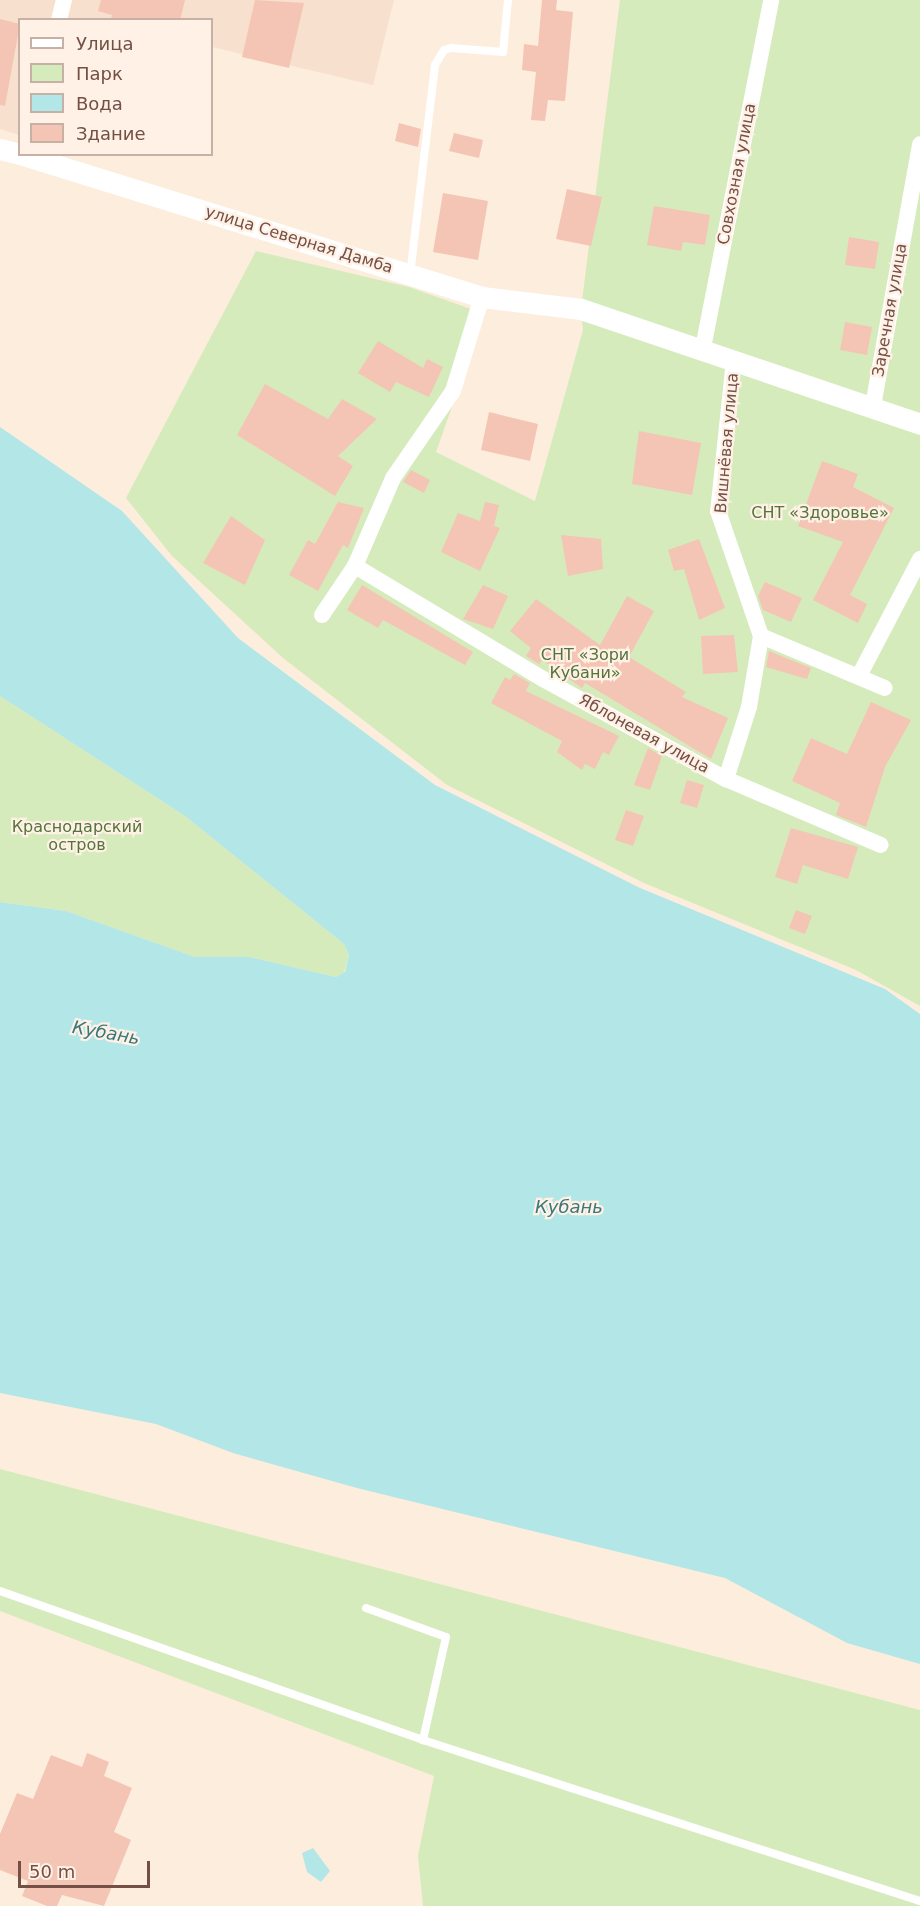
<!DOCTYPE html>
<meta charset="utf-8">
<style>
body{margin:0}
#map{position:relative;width:920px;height:1906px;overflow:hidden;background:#fdeddd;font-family:"DejaVu Sans",sans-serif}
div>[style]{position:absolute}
.residential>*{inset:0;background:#f7e0ce}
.green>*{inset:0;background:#d5ebbc}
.water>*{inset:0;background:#b2e6e7}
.building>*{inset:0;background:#f4c5b4}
.service>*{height:8px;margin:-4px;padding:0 4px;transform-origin:4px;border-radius:4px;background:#fff}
.minor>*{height:16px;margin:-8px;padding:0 8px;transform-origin:8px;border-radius:8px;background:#fff}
.tertiary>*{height:21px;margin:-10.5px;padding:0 10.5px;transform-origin:10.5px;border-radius:10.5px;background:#fff}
span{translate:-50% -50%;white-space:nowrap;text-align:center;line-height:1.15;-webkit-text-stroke:4.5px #fff1e5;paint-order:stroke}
.street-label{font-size:16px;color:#744f45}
.park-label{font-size:16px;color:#53743b}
.water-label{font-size:18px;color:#39787b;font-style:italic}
.legend{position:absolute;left:18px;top:18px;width:195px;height:138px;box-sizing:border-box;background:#fff1e5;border:2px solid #c7b0a5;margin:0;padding:8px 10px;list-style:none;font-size:18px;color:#744f45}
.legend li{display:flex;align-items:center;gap:12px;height:30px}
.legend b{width:30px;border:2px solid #c7b0a5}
.scale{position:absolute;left:18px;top:1861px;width:132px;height:27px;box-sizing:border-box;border:3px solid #744f45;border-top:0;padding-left:8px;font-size:18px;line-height:21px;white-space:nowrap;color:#744f45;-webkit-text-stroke:4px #fff1e5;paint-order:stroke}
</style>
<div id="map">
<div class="residential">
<i style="clip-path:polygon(0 0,394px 0,373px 85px,212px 47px,212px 20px,20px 20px,19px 135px,0 129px)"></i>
</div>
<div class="green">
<i style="clip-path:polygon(620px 0,920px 0,920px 1006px,856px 970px,644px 883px,447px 785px,283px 658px,172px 556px,126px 498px,256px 251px,409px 287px,485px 314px,436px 452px,535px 501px,583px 330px,581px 309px)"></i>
<i style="clip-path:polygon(0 696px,185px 816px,344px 944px,349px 955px,344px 973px,336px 977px,250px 957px,195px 957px,66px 911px,0 902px)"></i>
<i style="clip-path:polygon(0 1469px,920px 1710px,920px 1906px,423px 1906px,418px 1856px,434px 1776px,0 1611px)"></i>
</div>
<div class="water">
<i style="clip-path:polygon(0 427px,122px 511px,238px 638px,435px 785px,640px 888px,885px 989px,920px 1014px,920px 1664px,847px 1643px,725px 1578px,357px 1488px,233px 1453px,156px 1424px,0 1393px,0 902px,66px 911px,195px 957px,250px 957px,336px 977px,345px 972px,349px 955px,344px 944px,185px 816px,0 696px)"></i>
<i style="clip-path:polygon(313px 1848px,330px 1871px,321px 1882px,307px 1872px,302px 1853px)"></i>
</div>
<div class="building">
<i style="clip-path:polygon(101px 0,185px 0,180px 20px,111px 20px,112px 15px,98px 11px)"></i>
<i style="clip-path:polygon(255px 0,304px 3px,289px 68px,242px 57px)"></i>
<i style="clip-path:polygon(542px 0,557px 0,556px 10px,573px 12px,565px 101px,548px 100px,545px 121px,531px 120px,536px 72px,522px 70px,524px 44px,538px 46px)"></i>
<i style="clip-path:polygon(0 19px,20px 24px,5px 106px,0 105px)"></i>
<i style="clip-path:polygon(399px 123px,421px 129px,418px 147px,395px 141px)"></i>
<i style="clip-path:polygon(454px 133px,483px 140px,479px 158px,449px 151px)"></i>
<i style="clip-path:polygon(567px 189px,602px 197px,591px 246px,556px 239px)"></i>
<i style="clip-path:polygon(443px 193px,488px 201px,478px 260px,433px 252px)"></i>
<i style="clip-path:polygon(654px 206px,710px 215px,705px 245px,683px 242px,681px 251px,647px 245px)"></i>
<i style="clip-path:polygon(849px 237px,879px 242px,875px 269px,845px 265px)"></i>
<i style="clip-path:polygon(845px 322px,872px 327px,867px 355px,840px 350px)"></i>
<i style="clip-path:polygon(378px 341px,423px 368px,427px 359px,443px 367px,429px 397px,396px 382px,390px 392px,358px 373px)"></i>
<i style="clip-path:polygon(265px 384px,328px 419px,342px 399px,377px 419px,338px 456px,353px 466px,335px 496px,237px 435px)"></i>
<i style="clip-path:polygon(489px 412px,538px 424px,530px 461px,481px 450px)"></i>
<i style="clip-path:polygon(639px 431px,701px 443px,692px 495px,632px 484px)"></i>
<i style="clip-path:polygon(822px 461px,858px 474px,853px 487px,894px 508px,850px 595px,867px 604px,858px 623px,813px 600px,843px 542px,798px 526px)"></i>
<i style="clip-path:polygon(411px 470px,430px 480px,424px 493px,403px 482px)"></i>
<i style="clip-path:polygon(338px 502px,364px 508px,348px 548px,343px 545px,318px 591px,289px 575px,308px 540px,315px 544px)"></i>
<i style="clip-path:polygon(485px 502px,499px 505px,494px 526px,500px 528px,480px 571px,441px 552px,458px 513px,480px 521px)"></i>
<i style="clip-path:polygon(231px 516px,265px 540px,245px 585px,203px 563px)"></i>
<i style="clip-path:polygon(561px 535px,601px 539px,603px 569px,568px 576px)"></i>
<i style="clip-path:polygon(699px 539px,725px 608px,699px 620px,684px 569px,674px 571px,668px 550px)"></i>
<i style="clip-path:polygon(765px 582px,802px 598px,791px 622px,763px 610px,758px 596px)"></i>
<i style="clip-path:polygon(362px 585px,473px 652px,465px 665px,383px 620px,378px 628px,347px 610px)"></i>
<i style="clip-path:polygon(483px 585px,508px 596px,493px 629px,463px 619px)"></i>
<i style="clip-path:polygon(627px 596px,654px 611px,629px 657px,686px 692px,682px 697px,728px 718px,711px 759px,585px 683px,582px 688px,542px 660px,539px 664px,526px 656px,531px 648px,510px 631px,536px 599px,600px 645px)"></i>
<i style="clip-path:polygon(734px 635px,738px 672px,703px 674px,701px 636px)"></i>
<i style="clip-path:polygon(769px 651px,811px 668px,807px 679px,766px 667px)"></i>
<i style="clip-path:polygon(514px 674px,530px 683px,526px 691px,619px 736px,609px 755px,603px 752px,595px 769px,585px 764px,582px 770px,557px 752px,562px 741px,491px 703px,505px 677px,510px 680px)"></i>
<i style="clip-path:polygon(871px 702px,911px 720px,885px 767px,866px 827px,836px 815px,840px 803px,792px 781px,811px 738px,847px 754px)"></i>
<i style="clip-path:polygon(648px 748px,662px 756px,650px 790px,634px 785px)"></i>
<i style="clip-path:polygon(687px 780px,704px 785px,697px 808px,680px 803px)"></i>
<i style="clip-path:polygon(626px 810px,644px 816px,633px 846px,615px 840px)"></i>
<i style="clip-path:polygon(791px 828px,858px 847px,848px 879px,803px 865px,797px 884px,775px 877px)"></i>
<i style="clip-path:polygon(796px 910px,812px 916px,805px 934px,789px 928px)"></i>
<i style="clip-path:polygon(87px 1753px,109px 1762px,104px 1776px,132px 1788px,114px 1832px,131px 1840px,104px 1906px,62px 1895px,57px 1906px,47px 1906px,22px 1896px,28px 1881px,0 1870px,0 1834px,17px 1793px,33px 1799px,51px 1755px,82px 1767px)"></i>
</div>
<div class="service">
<i style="left:410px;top:275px;width:211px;rotate:-83.2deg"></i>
<i style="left:435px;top:65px;width:17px;rotate:-59deg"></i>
<i style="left:444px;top:50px;width:7px;rotate:-16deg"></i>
<i style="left:451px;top:48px;width:52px;rotate:4.4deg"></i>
<i style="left:503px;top:52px;width:52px;rotate:-84.5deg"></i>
<i style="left:0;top:1591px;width:448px;rotate:19.4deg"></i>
<i style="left:423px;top:1740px;width:522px;rotate:17.95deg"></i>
<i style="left:366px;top:1608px;width:85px;rotate:19.9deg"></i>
<i style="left:446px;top:1637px;width:106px;rotate:102.6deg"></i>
</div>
<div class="minor">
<i style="left:59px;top:20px;width:21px;rotate:-76deg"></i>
<i style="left:703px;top:348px;width:355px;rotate:-78.9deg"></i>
<i style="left:734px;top:360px;width:152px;rotate:96deg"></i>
<i style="left:718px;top:511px;width:132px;rotate:71deg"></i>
<i style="left:761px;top:636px;width:134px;rotate:22.8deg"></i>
<i style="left:873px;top:406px;width:266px;rotate:-79.8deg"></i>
<i style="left:355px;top:566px;width:219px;rotate:31deg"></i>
<i style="left:543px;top:679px;width:209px;rotate:28.7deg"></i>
<i style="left:726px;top:779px;width:168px;rotate:23.1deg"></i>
<i style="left:322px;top:615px;width:59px;rotate:-56deg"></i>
<i style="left:355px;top:566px;width:96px;rotate:-66.6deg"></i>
<i style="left:393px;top:478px;width:106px;rotate:-55.4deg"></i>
<i style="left:453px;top:391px;width:98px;rotate:-72.9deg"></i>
<i style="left:860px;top:674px;width:130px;rotate:-62.4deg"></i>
<i style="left:726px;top:779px;width:76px;rotate:-72.3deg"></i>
<i style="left:749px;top:707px;width:72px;rotate:-80.4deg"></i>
</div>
<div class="tertiary">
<i style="left:0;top:149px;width:21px;rotate:14deg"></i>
<i style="left:20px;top:154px;width:484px;rotate:17.2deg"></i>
<i style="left:482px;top:297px;width:100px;rotate:6.9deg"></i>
<i style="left:581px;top:309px;width:358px;rotate:18.7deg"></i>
</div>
<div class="street-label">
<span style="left:737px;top:174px;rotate:-79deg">Совхозная улица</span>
<span style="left:299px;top:240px;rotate:17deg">улица Северная Дамба</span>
<span style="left:890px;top:310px;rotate:-80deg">Заречная улица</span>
<span style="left:727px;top:443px;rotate:-85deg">Вишнёвая улица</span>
<span style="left:644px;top:734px;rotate:29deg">Яблоневая улица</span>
</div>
<div class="park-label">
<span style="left:820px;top:513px">СНТ «Здоровье»</span>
<span style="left:585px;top:664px">СНТ «Зори<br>Кубани»</span>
<span style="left:77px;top:836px">Краснодарский<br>остров</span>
</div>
<div class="water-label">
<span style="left:106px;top:1033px;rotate:10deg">Кубань</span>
<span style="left:569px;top:1207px">Кубань</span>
</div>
<ul class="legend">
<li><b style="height:8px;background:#fff"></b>Улица</li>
<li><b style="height:16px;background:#d5ebbc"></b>Парк</li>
<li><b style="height:16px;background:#b2e6e7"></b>Вода</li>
<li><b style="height:16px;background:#f4c5b4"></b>Здание</li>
</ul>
<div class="scale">50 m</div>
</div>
